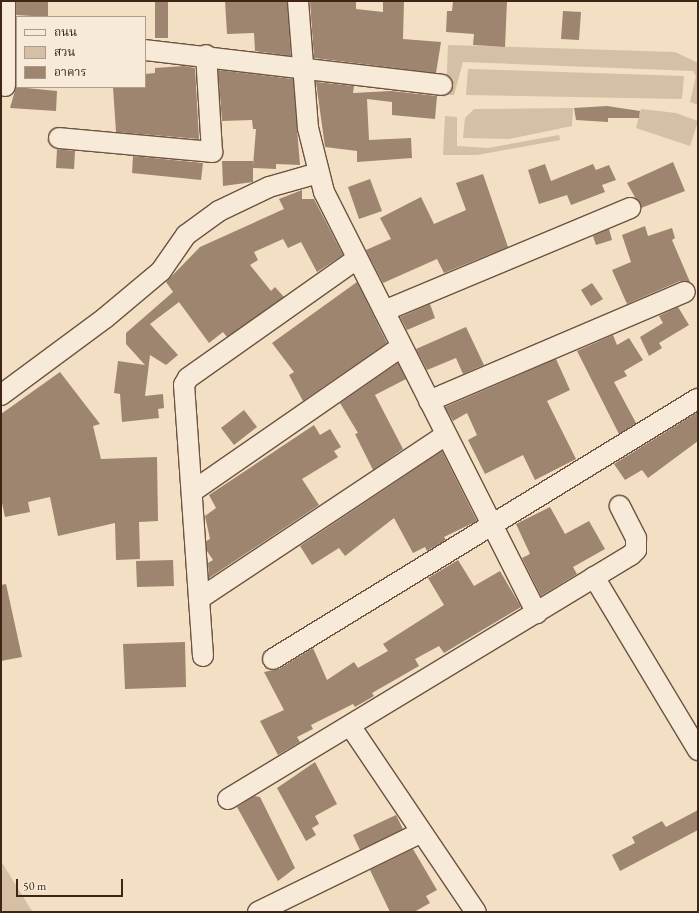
<!DOCTYPE html>
<meta charset="utf-8">
<style>
body{margin:0}
#map{position:relative;width:699px;height:913px;overflow:hidden;background:#f3dfc3;font-family:"EB Garamond","Noto Serif Thai",serif}
div>[style]{position:absolute}
.green>*{inset:0;background:#d5bfa5}
.building>*{inset:0;background:#9d856f}
.roads{filter:drop-shadow(1px 0 #6d5340) drop-shadow(-1px 0 #6d5340) drop-shadow(0 1px #6d5340) drop-shadow(0 -1px #6d5340)}
.minor>*{height:20px;margin:-10px;padding:0 10px;transform-origin:10px;border-radius:10px;background:#f7ead8}
span{translate:-50% -50%;white-space:nowrap;text-align:center;line-height:1.15;-webkit-text-stroke:4px #f7ead8;paint-order:stroke}
.frame{position:absolute;inset:0;border:2px solid #402415;pointer-events:none}
.legend{position:absolute;left:16px;top:16px;width:130px;height:72px;box-sizing:border-box;background:#f7ead8;border:1px solid #ae9b8a;margin:0;padding:5px 7px;list-style:none;font-size:12px;color:#402415}
.legend li{display:flex;align-items:center;gap:8px;height:20px}
.legend b{width:20px;border:1px solid #ae9b8a}
.scale{position:absolute;left:16px;top:879px;width:107px;height:18px;box-sizing:border-box;border:2px solid #402415;border-top:0;padding-left:5px;font-size:12px;line-height:14px;white-space:nowrap;color:#402415;-webkit-text-stroke:3px #f7ead8;paint-order:stroke}
</style>
<div id="map">
<div class="green">
<i style="clip-path:polygon(448px 45px,675px 52px,698px 63px,698px 105px,690px 102px,696px 76px,693px 71px,463px 62px,454px 95px,446px 95px)"></i>
<i style="clip-path:polygon(468px 69px,684px 76px,682px 99px,466px 95px)"></i>
<i style="clip-path:polygon(573px 108px,572px 126px,509px 139px,463px 138px,465px 118px,474px 109px)"></i>
<i style="clip-path:polygon(641px 109px,676px 113px,698px 121px,690px 146px,636px 128px)"></i>
<i style="clip-path:polygon(445px 116px,457px 117px,457px 146px,488px 148px,559px 135px,560px 140px,477px 155px,443px 155px)"></i>
<i style="clip-path:polygon(1px 861px,30px 908px,33px 912px,4px 912px,1px 908px)"></i>
</div>
<div class="building">
<i style="clip-path:polygon(16px 1px,48px 1px,48px 17px,16px 15px)"></i>
<i style="clip-path:polygon(155px 1px,168px 1px,168px 38px,155px 38px)"></i>
<i style="clip-path:polygon(225px 1px,287px 1px,291px 56px,255px 51px,254px 33px,227px 34px)"></i>
<i style="clip-path:polygon(310px 1px,356px 1px,356px 9px,383px 12px,383px 1px,404px 1px,403px 39px,441px 42px,436px 73px,314px 58px)"></i>
<i style="clip-path:polygon(453px 1px,507px 1px,505px 47px,473px 45px,474px 34px,446px 32px,447px 11px,452px 11px)"></i>
<i style="clip-path:polygon(563px 11px,581px 12px,579px 40px,561px 39px)"></i>
<i style="clip-path:polygon(184px 66px,195px 68px,199px 139px,116px 132px,113px 87px,145px 87px,145px 74px,155px 73px,155px 68px)"></i>
<i style="clip-path:polygon(218px 70px,293px 79px,300px 165px,276px 164px,276px 169px,253px 168px,253px 182px,223px 186px,222px 161px,253px 161px,253px 166px,256px 129px,253px 129px,252px 120px,222px 121px)"></i>
<i style="clip-path:polygon(316px 82px,354px 86px,353px 93px,391px 91px,437px 96px,435px 119px,392px 115px,392px 102px,367px 99px,369px 140px,411px 138px,412px 158px,357px 162px,357px 151px,325px 147px)"></i>
<i style="clip-path:polygon(16px 87px,57px 91px,56px 111px,10px 108px)"></i>
<i style="clip-path:polygon(607px 106px,640px 111px,639px 118px,608px 118px,608px 122px,576px 120px,574px 108px)"></i>
<i style="clip-path:polygon(57px 149px,75px 151px,74px 169px,56px 168px)"></i>
<i style="clip-path:polygon(133px 156px,203px 163px,201px 180px,132px 173px)"></i>
<i style="clip-path:polygon(673px 162px,685px 191px,641px 208px,627px 183px)"></i>
<i style="clip-path:polygon(545px 164px,551px 181px,593px 164px,596px 170px,609px 165px,616px 180px,602px 185px,605px 192px,571px 205px,567px 195px,539px 204px,528px 170px)"></i>
<i style="clip-path:polygon(483px 174px,508px 247px,444px 273px,437px 259px,383px 283px,366px 250px,391px 239px,380px 218px,421px 197px,434px 224px,466px 210px,456px 183px)"></i>
<i style="clip-path:polygon(370px 179px,382px 211px,359px 219px,348px 187px)"></i>
<i style="clip-path:polygon(302px 190px,302px 199px,314px 199px,343px 255px,317px 272px,301px 242px,288px 248px,283px 239px,254px 252px,258px 260px,250px 265px,271px 291px,275px 287px,284px 297px,227px 337px,223px 332px,209px 343px,179px 302px,150px 324px,178px 355px,166px 365px,150px 355px,145px 396px,163px 394px,164px 408px,158px 409px,159px 418px,122px 422px,120px 394px,114px 393px,118px 361px,145px 365px,126px 344px,126px 333px,173px 292px,166px 282px,200px 247px,284px 209px,279px 199px)"></i>
<i style="clip-path:polygon(645px 226px,648px 236px,672px 228px,675px 238px,672px 240px,690px 282px,680px 281px,627px 304px,612px 270px,631px 262px,622px 235px)"></i>
<i style="clip-path:polygon(609px 229px,612px 240px,596px 245px,593px 236px)"></i>
<i style="clip-path:polygon(357px 282px,387px 343px,303px 401px,289px 375px,294px 372px,272px 343px)"></i>
<i style="clip-path:polygon(592px 283px,603px 299px,591px 306px,581px 290px)"></i>
<i style="clip-path:polygon(430px 304px,435px 318px,407px 330px,400px 317px)"></i>
<i style="clip-path:polygon(678px 307px,689px 325px,659px 343px,662px 348px,649px 356px,640px 337px,663px 323px,659px 316px)"></i>
<i style="clip-path:polygon(466px 327px,484px 365px,463px 374px,456px 358px,427px 370px,416px 349px)"></i>
<i style="clip-path:polygon(613px 335px,617px 345px,629px 338px,643px 360px,624px 371px,627px 376px,614px 382px,636px 423px,619px 434px,577px 351px)"></i>
<i style="clip-path:polygon(556px 359px,570px 390px,547px 401px,576px 459px,535px 480px,523px 455px,485px 474px,468px 440px,477px 435px,467px 413px,453px 421px,445px 407px)"></i>
<i style="clip-path:polygon(398px 363px,406px 379px,375px 395px,403px 449px,373px 470px,355px 434px,358px 433px,340px 403px)"></i>
<i style="clip-path:polygon(60px 372px,100px 424px,93px 426px,101px 459px,157px 457px,158px 521px,139px 522px,140px 559px,116px 560px,115px 523px,58px 536px,50px 497px,28px 502px,30px 512px,5px 517px,1px 498px,1px 414px)"></i>
<i style="clip-path:polygon(244px 410px,257px 427px,234px 445px,221px 428px)"></i>
<i style="clip-path:polygon(698px 412px,698px 441px,648px 478px,642px 470px,625px 480px,614px 464px)"></i>
<i style="clip-path:polygon(314px 425px,320px 435px,330px 429px,341px 447px,334px 451px,338px 457px,302px 479px,319px 505px,209px 578px,208px 563px,213px 560px,207px 551px,206px 541px,210px 539px,205px 516px,216px 508px,209px 495px)"></i>
<i style="clip-path:polygon(442px 451px,477px 521px,444px 537px,446px 540px,427px 551px,425px 547px,413px 553px,394px 518px,345px 556px,339px 548px,312px 565px,300px 546px)"></i>
<i style="clip-path:polygon(550px 507px,565px 534px,589px 521px,605px 549px,573px 567px,577px 574px,541px 596px,522px 558px,530px 554px,516px 524px)"></i>
<i style="clip-path:polygon(173px 560px,174px 586px,137px 587px,136px 561px)"></i>
<i style="clip-path:polygon(458px 560px,474px 586px,500px 571px,521px 607px,444px 653px,439px 646px,415px 659px,419px 666px,372px 693px,374px 696px,355px 707px,353px 704px,311px 725px,313px 729px,297px 737px,300px 742px,278px 755px,260px 721px,284px 710px,264px 672px,279px 669px,313px 648px,327px 680px,354px 662px,358px 668px,388px 651px,383px 644px,444px 605px,428px 578px)"></i>
<i style="clip-path:polygon(6px 584px,22px 657px,1px 661px,1px 585px)"></i>
<i style="clip-path:polygon(185px 642px,186px 687px,125px 689px,123px 644px)"></i>
<i style="clip-path:polygon(315px 762px,337px 804px,315px 816px,319px 824px,312px 828px,316px 835px,306px 841px,277px 788px)"></i>
<i style="clip-path:polygon(254px 796px,260px 797px,295px 868px,278px 881px,237px 807px)"></i>
<i style="clip-path:polygon(698px 810px,698px 830px,620px 871px,612px 855px,635px 843px,632px 837px,662px 821px,666px 827px)"></i>
<i style="clip-path:polygon(396px 815px,403px 829px,360px 850px,353px 835px)"></i>
<i style="clip-path:polygon(413px 849px,437px 890px,426px 896px,430px 903px,414px 912px,390px 912px,370px 870px)"></i>
</div>
<div class="roads">
<div class="minor">
<i style="left:298px;top:1px;width:127px;rotate:85.5deg"></i>
<i style="left:308px;top:128px;width:66px;rotate:76deg"></i>
<i style="left:324px;top:192px;width:472px;rotate:63.2deg"></i>
<i style="left:145px;top:50px;width:299px;rotate:6.7deg"></i>
<i style="left:5px;top:86px;width:85px;rotate:-90deg"></i>
<i style="left:59px;top:138px;width:154px;rotate:5.2deg"></i>
<i style="left:212px;top:152px;width:97px;rotate:-93.5deg"></i>
<i style="left:384px;top:311px;width:267px;rotate:-22.7deg"></i>
<i style="left:1px;top:395px;width:129px;rotate:-36.5deg"></i>
<i style="left:105px;top:318px;width:73px;rotate:-40deg"></i>
<i style="left:161px;top:271px;width:44px;rotate:-55.2deg"></i>
<i style="left:186px;top:235px;width:41px;rotate:-36deg"></i>
<i style="left:219px;top:211px;width:55px;rotate:-25.6deg"></i>
<i style="left:269px;top:187px;width:51px;rotate:-15.9deg"></i>
<i style="left:429px;top:401px;width:278px;rotate:-23.1deg"></i>
<i style="left:193px;top:491px;width:253px;rotate:-34.7deg"></i>
<i style="left:594px;top:577px;width:202px;rotate:59deg"></i>
<i style="left:199px;top:599px;width:296px;rotate:-33.6deg"></i>
<i style="left:203px;top:656px;width:272px;rotate:-94deg"></i>
<i style="left:184px;top:385px;width:8px;rotate:-60deg"></i>
<i style="left:188px;top:378px;width:207px;rotate:-35.2deg"></i>
<i style="left:273px;top:659px;width:498px;rotate:-31.5deg"></i>
<i style="left:351px;top:727px;width:223px;rotate:56deg"></i>
<i style="left:228px;top:799px;width:471px;rotate:-31.2deg"></i>
<i style="left:631px;top:555px;width:7px;rotate:-45deg"></i>
<i style="left:636px;top:550px;width:12px;rotate:-90deg"></i>
<i style="left:636px;top:538px;width:36px;rotate:-117deg"></i>
<i style="left:258px;top:912px;width:182px;rotate:-26deg"></i>
</div>
</div>
<div class="frame"></div>
<ul class="legend">
<li><b style="height:5px;background:#f7ead8"></b>ถนน</li>
<li><b style="height:11px;background:#d5bfa5"></b>สวน</li>
<li><b style="height:11px;background:#9d856f"></b>อาคาร</li>
</ul>
<div class="scale">50 m</div>
</div>
